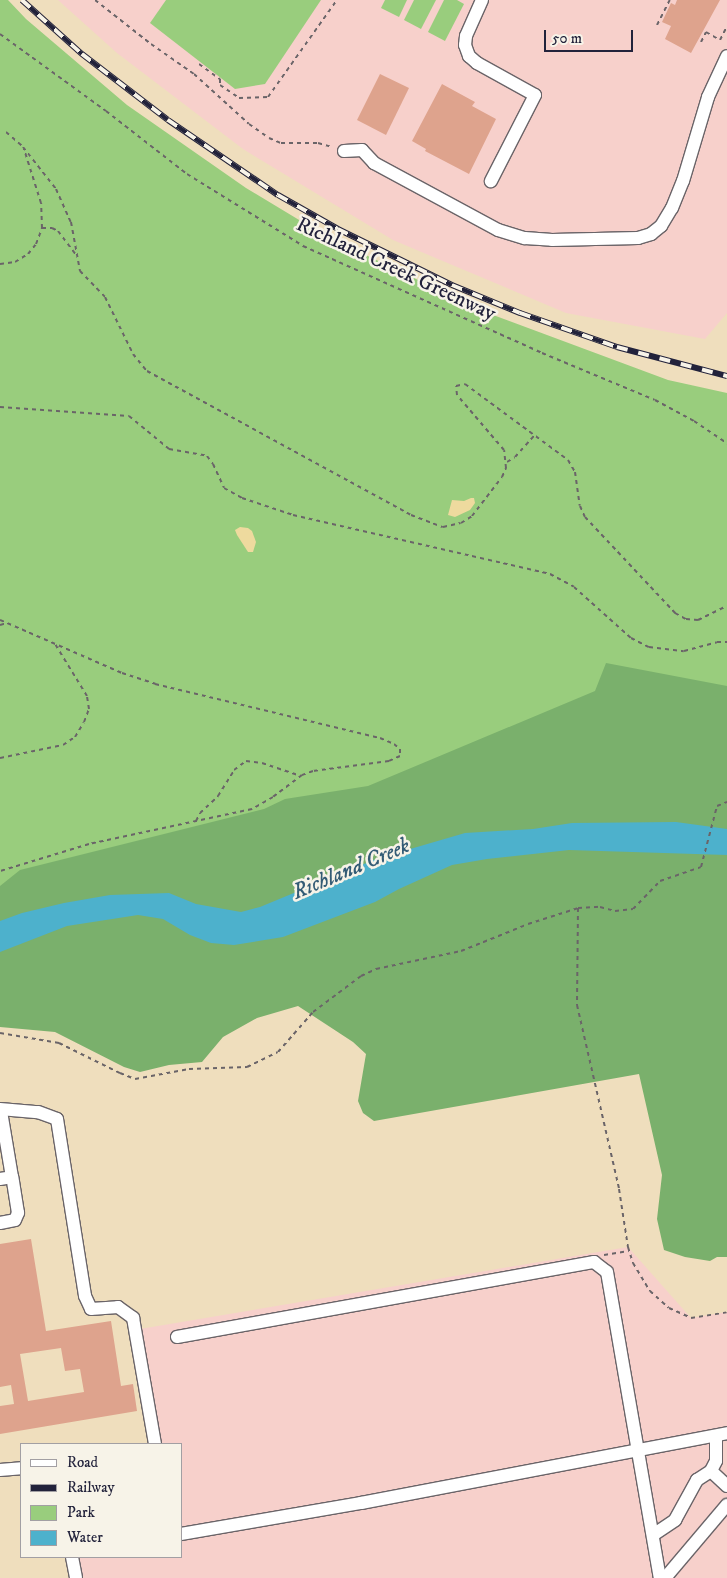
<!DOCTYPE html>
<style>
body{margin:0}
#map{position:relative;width:727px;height:1578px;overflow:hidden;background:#efdebd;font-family:"IM FELL DW Pica",serif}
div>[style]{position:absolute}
.built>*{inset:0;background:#f7d0cb}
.green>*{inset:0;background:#99cd7d}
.forest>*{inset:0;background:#7ab06c}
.sand>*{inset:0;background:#eeda9e}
.water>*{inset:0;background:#4db1cc}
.building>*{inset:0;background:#dea38d}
.path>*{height:2px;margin-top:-1px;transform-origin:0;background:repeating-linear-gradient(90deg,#6a6468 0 4px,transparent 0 8px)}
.roads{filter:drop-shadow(1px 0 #6a6468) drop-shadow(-1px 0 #6a6468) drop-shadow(0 1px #6a6468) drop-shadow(0 -1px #6a6468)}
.minor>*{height:12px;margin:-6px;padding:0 6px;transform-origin:6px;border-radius:6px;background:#fff}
.rail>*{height:5.5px;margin-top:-2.75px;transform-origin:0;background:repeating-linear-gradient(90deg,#f7f3e8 0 11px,#22223b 0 22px);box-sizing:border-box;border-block:1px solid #22223b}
span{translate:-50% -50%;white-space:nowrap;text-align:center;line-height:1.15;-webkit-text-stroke:5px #f7f3e8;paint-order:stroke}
.street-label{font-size:21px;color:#22223b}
.water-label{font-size:22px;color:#335b75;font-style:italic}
.legend{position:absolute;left:20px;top:1443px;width:162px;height:115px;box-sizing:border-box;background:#f7f3e8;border:1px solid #a29fa3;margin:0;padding:6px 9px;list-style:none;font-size:15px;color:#22223b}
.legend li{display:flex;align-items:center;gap:10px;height:25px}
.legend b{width:25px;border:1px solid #a29fa3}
.scale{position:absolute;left:544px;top:30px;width:89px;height:22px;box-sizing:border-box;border:2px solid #22223b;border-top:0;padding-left:6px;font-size:15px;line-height:18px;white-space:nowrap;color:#22223b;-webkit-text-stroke:4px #f7f3e8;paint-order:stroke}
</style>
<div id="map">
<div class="built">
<i style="clip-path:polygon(58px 0,727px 0,727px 313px,705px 339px,566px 313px,393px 240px,243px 149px,117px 53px)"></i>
<i style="clip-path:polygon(628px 1247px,691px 1318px,727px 1312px,727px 1578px,81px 1578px,77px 1557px,181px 1557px,181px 1444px,162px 1444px,140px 1329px)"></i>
</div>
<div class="green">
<i style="clip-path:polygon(0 0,8px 0,26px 19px,127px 105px,246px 188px,324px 235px,485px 312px,668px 380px,727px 393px,727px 829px,0 921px)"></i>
<i style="clip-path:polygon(166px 0,321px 0,265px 84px,235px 89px,150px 23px)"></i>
<i style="clip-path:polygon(385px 0,407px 0,399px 17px,381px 8px)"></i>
<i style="clip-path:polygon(414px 0,436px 0,421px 29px,404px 20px)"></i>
<i style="clip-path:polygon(444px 0,457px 0,464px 4px,445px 41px,428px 32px)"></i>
</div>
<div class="forest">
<i style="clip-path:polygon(606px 663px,727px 686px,727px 1257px,717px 1257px,710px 1261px,685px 1257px,664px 1250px,657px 1219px,662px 1175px,639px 1074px,374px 1121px,363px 1113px,358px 1101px,366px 1054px,353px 1042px,298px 1006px,257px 1018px,223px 1037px,202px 1062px,169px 1065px,140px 1072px,124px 1067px,55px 1032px,0 1027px,0 886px,20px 870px,264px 809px,285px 799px,368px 786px,595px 691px)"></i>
</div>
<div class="sand">
<i style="clip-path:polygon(471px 498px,474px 498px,475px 503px,470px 510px,455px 517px,448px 515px,452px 500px,464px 501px)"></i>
<i style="clip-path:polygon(240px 527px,248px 528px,252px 531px,256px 542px,253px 552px,248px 552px,237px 535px,235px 530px)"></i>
</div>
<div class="water">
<i style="clip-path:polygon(676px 822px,727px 829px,727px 855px,569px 850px,487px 859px,452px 865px,399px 889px,375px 902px,283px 937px,234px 945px,211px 943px,190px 935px,163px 919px,138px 915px,67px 926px,0 952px,0 921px,22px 913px,64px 903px,110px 895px,169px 893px,196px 904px,241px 912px,260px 907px,376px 859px,465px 833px,533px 829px,572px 823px)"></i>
</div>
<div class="building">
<i style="clip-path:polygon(677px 0,720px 0,691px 53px,665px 39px,671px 26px,662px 22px,671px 3px,675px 5px)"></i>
<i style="clip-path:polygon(380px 74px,409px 88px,386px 135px,357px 120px)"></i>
<i style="clip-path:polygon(442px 84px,475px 102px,472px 106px,496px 119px,469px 174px,425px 151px,426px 149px,412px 141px)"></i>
<i style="clip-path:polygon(evenodd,31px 1239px,46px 1331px,111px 1321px,121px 1386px,133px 1384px,137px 1411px,0 1434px,0 1406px,14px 1404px,11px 1385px,0 1387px,0 1244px,31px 1239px,61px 1348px,65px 1371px,80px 1369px,84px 1392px,28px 1401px,20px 1354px,61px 1348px)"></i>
</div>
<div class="path">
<i style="left:95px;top:0;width:71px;rotate:38.2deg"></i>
<i style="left:151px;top:44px;width:52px;rotate:34.9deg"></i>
<i style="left:194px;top:74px;width:74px;rotate:42.3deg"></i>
<i style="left:249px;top:124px;width:24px;rotate:35deg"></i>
<i style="left:269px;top:138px;width:13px;rotate:23deg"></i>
<i style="left:281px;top:143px;width:37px"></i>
<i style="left:318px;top:143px;width:15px;rotate:16deg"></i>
<i style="left:657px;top:25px;width:28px;rotate:-63deg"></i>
<i style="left:0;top:34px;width:131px;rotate:36deg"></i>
<i style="left:106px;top:111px;width:103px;rotate:37.9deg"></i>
<i style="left:187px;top:174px;width:137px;rotate:31.8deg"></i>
<i style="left:303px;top:246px;width:262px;rotate:24.1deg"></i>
<i style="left:542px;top:353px;width:122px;rotate:22.6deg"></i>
<i style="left:655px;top:400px;width:44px;rotate:28.3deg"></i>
<i style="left:694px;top:421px;width:40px;rotate:34deg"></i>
<i style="left:701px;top:42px;width:11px;rotate:-63deg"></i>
<i style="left:706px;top:32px;width:16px;rotate:30deg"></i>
<i style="left:720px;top:40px;width:16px;rotate:-63deg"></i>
<i style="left:199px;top:64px;width:26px;rotate:36deg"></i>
<i style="left:220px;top:79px;width:6px;rotate:90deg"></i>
<i style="left:220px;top:85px;width:23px;rotate:34deg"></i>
<i style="left:239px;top:98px;width:29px;rotate:-2deg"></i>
<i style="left:268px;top:97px;width:119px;rotate:-54.6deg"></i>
<i style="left:6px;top:132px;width:23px;rotate:41deg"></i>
<i style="left:23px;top:147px;width:53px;rotate:51.8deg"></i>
<i style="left:56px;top:189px;width:36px;rotate:66deg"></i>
<i style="left:71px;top:222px;width:50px;rotate:79.6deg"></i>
<i style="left:80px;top:271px;width:36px;rotate:46deg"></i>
<i style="left:105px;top:297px;width:64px;rotate:63.8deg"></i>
<i style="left:133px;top:354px;width:22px;rotate:51deg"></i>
<i style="left:147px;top:371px;width:301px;rotate:28.6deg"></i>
<i style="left:411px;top:515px;width:34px;rotate:21deg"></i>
<i style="left:443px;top:527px;width:18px;rotate:-13deg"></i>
<i style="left:461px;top:523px;width:13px;rotate:-32deg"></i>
<i style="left:472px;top:516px;width:49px;rotate:-52.4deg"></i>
<i style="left:502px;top:477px;width:10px;rotate:-66deg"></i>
<i style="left:506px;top:468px;width:18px;rotate:-96deg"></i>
<i style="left:504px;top:450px;width:72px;rotate:-130.5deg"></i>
<i style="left:457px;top:395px;width:9px;rotate:-96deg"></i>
<i style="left:456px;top:386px;width:9px;rotate:-13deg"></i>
<i style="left:465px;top:384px;width:128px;rotate:36.4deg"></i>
<i style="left:568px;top:460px;width:14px;rotate:60deg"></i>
<i style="left:575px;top:472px;width:34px;rotate:82deg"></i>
<i style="left:580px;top:506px;width:12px;rotate:66deg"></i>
<i style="left:585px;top:517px;width:132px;rotate:46.8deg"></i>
<i style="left:675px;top:613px;width:13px;rotate:29deg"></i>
<i style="left:686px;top:619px;width:12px;rotate:5deg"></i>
<i style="left:698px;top:620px;width:32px;rotate:-26deg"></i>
<i style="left:42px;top:228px;width:10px"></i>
<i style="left:52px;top:228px;width:7px;rotate:27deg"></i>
<i style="left:58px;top:231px;width:30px;rotate:53deg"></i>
<i style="left:0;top:264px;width:15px;rotate:-8deg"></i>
<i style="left:15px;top:262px;width:15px;rotate:-32deg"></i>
<i style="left:28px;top:254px;width:13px;rotate:-51deg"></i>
<i style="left:36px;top:244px;width:17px;rotate:-69deg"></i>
<i style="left:42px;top:228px;width:25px;rotate:-92deg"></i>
<i style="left:41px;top:203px;width:57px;rotate:-107.5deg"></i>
<i style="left:0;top:407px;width:129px;rotate:4deg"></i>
<i style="left:129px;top:416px;width:52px;rotate:39.5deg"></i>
<i style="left:169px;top:449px;width:39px;rotate:10deg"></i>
<i style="left:207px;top:456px;width:10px;rotate:53deg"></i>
<i style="left:213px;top:464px;width:26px;rotate:65deg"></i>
<i style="left:224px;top:488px;width:21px;rotate:29deg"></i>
<i style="left:242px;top:498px;width:54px;rotate:18.4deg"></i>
<i style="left:293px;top:515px;width:264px;rotate:12.9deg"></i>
<i style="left:550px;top:574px;width:27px;rotate:28deg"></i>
<i style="left:574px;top:587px;width:76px;rotate:41.8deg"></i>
<i style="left:631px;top:638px;width:20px;rotate:27deg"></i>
<i style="left:649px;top:647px;width:35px;rotate:7deg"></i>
<i style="left:684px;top:651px;width:34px;rotate:-15deg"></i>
<i style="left:717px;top:642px;width:10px"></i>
<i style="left:507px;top:462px;width:9px;rotate:-32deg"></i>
<i style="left:515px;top:457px;width:30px;rotate:-48deg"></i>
<i style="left:0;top:620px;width:133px;rotate:23.5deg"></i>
<i style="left:122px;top:673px;width:35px;rotate:18deg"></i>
<i style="left:155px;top:684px;width:231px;rotate:13.5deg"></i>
<i style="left:380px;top:738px;width:15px;rotate:23deg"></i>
<i style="left:394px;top:744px;width:8px;rotate:40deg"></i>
<i style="left:400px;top:749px;width:7px;rotate:90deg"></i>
<i style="left:400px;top:756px;width:12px;rotate:156deg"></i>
<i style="left:389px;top:761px;width:77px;rotate:172.5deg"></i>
<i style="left:313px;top:771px;width:12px;rotate:160deg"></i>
<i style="left:302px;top:775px;width:36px;rotate:143deg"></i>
<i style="left:273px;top:797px;width:24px;rotate:150deg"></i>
<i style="left:252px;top:809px;width:167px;rotate:167.9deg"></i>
<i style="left:89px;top:844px;width:93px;rotate:163.1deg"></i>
<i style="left:0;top:625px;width:7px;rotate:-16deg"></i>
<i style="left:0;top:758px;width:64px;rotate:-11.7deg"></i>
<i style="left:63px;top:745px;width:14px;rotate:-34deg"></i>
<i style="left:75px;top:737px;width:17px;rotate:-59deg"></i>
<i style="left:84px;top:722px;width:14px;rotate:-69deg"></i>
<i style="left:89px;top:709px;width:13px;rotate:-99deg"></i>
<i style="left:87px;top:696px;width:61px;rotate:-121.6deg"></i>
<i style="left:196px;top:821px;width:9px;rotate:-63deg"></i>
<i style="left:200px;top:813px;width:25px;rotate:-43deg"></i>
<i style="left:218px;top:796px;width:31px;rotate:-58deg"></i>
<i style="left:234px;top:770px;width:15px;rotate:-37deg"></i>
<i style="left:246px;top:761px;width:16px;rotate:7deg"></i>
<i style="left:262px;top:763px;width:41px;rotate:18.4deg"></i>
<i style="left:578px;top:908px;width:97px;rotate:90.6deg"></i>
<i style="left:577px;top:1005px;width:189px;rotate:77.1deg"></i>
<i style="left:619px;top:1189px;width:59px;rotate:81.2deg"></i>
<i style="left:628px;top:1247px;width:17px;rotate:73deg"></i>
<i style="left:633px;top:1263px;width:33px;rotate:59deg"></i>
<i style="left:650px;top:1291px;width:25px;rotate:42deg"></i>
<i style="left:669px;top:1308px;width:24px;rotate:24deg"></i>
<i style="left:691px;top:1318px;width:36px;rotate:-9deg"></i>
<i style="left:0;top:1033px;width:60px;rotate:9.6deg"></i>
<i style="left:59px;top:1043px;width:68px;rotate:26.2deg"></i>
<i style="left:120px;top:1073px;width:16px;rotate:22deg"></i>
<i style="left:135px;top:1079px;width:55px;rotate:-10.5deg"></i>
<i style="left:189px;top:1069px;width:58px;rotate:-2deg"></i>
<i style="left:247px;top:1067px;width:34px;rotate:-26deg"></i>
<i style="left:278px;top:1052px;width:53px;rotate:-48.8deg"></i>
<i style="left:313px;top:1012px;width:60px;rotate:-36.9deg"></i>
<i style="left:361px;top:976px;width:17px;rotate:-25deg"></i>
<i style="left:376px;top:969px;width:87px;rotate:-12deg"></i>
<i style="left:461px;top:951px;width:72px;rotate:-21.9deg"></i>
<i style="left:528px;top:924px;width:52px;rotate:-17.7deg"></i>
<i style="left:578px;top:908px;width:22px;rotate:-3deg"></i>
<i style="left:600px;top:907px;width:16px;rotate:15deg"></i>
<i style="left:615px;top:911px;width:18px;rotate:-6deg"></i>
<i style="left:633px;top:909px;width:39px;rotate:-46deg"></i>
<i style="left:660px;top:881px;width:43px;rotate:-18.9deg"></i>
<i style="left:701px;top:867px;width:63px;rotate:-75.3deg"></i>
<i style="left:717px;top:806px;width:11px;rotate:-22deg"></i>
<i style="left:604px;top:1255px;width:25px;rotate:-9deg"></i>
</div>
<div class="roads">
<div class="minor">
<i style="left:482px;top:0;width:39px;rotate:114deg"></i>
<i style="left:466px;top:36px;width:9px;rotate:96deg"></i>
<i style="left:465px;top:45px;width:12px;rotate:70deg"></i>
<i style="left:469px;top:56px;width:11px;rotate:41deg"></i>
<i style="left:477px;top:63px;width:66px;rotate:28.9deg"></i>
<i style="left:535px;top:95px;width:97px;rotate:117.1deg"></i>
<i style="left:344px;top:151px;width:18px;rotate:-3deg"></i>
<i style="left:362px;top:150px;width:18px;rotate:47deg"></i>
<i style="left:374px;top:163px;width:141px;rotate:28.4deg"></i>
<i style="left:498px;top:230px;width:28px;rotate:17deg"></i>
<i style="left:525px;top:238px;width:27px;rotate:4deg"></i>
<i style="left:552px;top:240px;width:86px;rotate:-1.3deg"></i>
<i style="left:638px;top:238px;width:14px;rotate:-17deg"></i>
<i style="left:651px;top:234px;width:13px;rotate:-39deg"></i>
<i style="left:661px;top:226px;width:21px;rotate:-59deg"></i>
<i style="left:672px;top:208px;width:29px;rotate:-68deg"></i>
<i style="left:683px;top:181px;width:88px;rotate:-73.4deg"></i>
<i style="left:708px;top:97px;width:45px;rotate:-65.1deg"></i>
<i style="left:0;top:1109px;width:38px;rotate:5deg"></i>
<i style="left:38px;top:1112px;width:20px;rotate:20deg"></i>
<i style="left:57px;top:1119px;width:179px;rotate:81deg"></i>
<i style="left:85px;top:1296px;width:14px;rotate:65deg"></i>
<i style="left:91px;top:1309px;width:27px;rotate:-4deg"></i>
<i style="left:118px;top:1307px;width:19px;rotate:36deg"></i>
<i style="left:133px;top:1318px;width:128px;rotate:80.1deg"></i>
<i style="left:0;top:1179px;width:12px;rotate:-9deg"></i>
<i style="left:12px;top:1177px;width:67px;rotate:-99.5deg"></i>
<i style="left:0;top:1223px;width:15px;rotate:-11deg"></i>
<i style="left:15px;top:1220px;width:8px;rotate:-67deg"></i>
<i style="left:18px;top:1213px;width:36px;rotate:-99deg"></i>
<i style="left:177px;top:1337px;width:424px;rotate:-10.2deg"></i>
<i style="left:594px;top:1262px;width:16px;rotate:38deg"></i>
<i style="left:607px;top:1272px;width:311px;rotate:80.2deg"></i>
<i style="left:716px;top:1436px;width:25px;rotate:90deg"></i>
<i style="left:716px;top:1461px;width:11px;rotate:117deg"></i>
<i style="left:711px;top:1471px;width:22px;rotate:43deg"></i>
<i style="left:0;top:1470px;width:21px;rotate:-5deg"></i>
<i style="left:181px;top:1534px;width:183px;rotate:-9.8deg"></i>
<i style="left:361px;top:1503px;width:373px;rotate:-10.8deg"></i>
<i style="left:653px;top:1535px;width:27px;rotate:-34deg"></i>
<i style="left:675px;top:1520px;width:46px;rotate:-61.2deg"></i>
<i style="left:697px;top:1480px;width:17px;rotate:-33deg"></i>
<i style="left:72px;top:1557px;width:21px;rotate:79deg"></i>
<i style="left:665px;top:1578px;width:96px;rotate:-49.7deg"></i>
</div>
</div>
<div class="rail">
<i style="left:22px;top:0;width:81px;rotate:42deg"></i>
<i style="left:82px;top:54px;width:108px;rotate:37.5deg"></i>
<i style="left:168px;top:120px;width:133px;rotate:34.3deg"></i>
<i style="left:278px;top:195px;width:69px;rotate:29.5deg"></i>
<i style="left:338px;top:229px;width:127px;rotate:26.2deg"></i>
<i style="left:452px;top:285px;width:74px;rotate:22.4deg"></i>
<i style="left:520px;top:313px;width:103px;rotate:19.3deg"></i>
<i style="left:617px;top:347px;width:114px;rotate:14.8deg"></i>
</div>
<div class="street-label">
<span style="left:396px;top:269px;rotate:25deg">Richland Creek Greenway</span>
</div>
<div class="water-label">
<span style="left:351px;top:869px;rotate:-23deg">Richland Creek</span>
</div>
<ul class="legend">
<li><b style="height:6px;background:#fff"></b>Road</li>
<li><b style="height:6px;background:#22223b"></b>Railway</li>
<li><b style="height:14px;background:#99cd7d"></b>Park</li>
<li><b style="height:14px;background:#4db1cc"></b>Water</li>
</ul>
<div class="scale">50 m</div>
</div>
